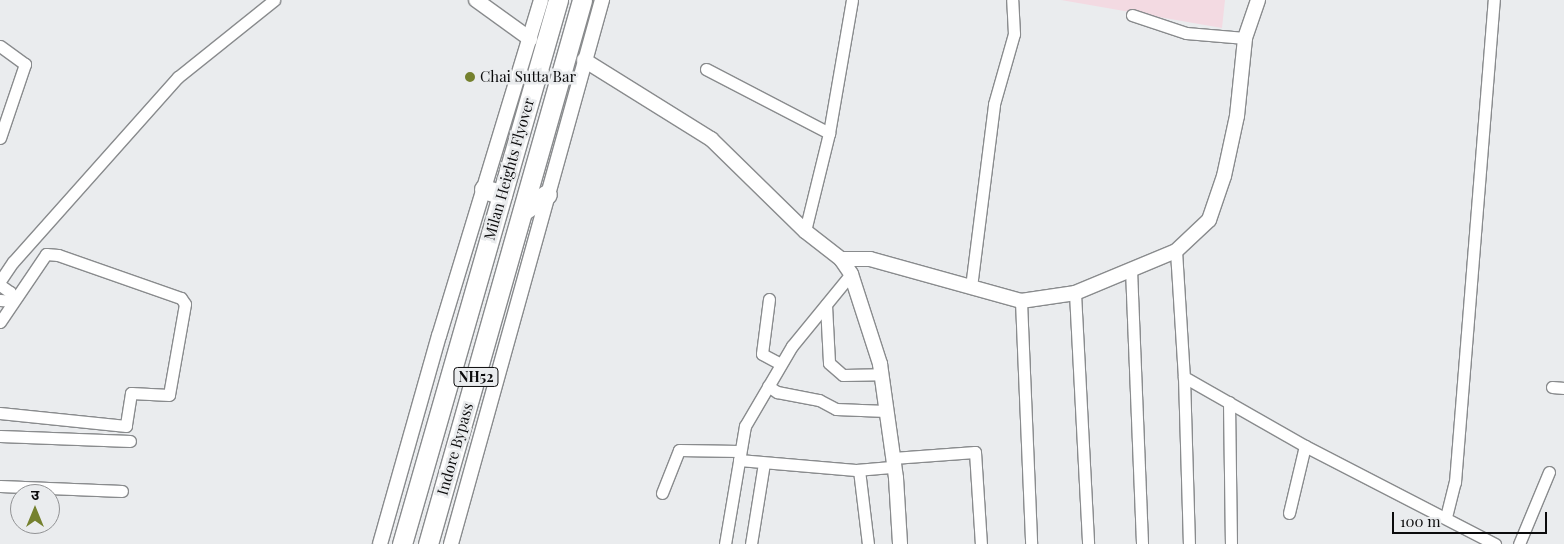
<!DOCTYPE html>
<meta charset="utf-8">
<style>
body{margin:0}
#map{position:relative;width:1564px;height:544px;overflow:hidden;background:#eaecee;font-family:"Playfair Display","Noto Sans Devanagari",serif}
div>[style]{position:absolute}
.commercial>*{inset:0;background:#f3dae2}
.roads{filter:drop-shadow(1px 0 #898b8d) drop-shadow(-1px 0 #898b8d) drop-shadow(0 1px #898b8d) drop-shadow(0 -1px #898b8d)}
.minor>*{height:11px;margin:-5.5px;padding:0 5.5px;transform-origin:5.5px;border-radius:5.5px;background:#fff}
.tertiary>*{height:14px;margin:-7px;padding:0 7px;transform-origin:7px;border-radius:7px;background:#fff}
.trunk>*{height:19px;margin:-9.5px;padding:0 9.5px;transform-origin:9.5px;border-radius:9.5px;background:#fff}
.dots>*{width:14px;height:14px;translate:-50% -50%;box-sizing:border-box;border:2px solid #eaecee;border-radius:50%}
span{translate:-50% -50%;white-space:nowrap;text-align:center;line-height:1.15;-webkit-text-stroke:5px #eaecee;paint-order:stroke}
.shield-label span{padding:1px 4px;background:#eaecee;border:1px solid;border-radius:4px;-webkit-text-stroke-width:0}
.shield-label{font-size:14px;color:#0b0b0c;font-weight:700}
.poi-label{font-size:15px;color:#0b0b0c}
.left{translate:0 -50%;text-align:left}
.street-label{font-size:15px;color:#0b0b0c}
.north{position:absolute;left:10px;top:484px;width:50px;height:50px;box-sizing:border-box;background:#eaecee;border:1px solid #919294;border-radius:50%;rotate:0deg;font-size:14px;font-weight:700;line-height:20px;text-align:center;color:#0b0b0c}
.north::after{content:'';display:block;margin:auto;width:18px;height:22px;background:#75812e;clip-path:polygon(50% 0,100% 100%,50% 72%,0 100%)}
.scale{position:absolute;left:1392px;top:512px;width:155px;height:22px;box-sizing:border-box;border:2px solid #0b0b0c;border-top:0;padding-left:6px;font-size:15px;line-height:18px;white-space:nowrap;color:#0b0b0c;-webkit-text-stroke:4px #eaecee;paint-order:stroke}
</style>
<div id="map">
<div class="commercial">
<i style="clip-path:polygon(1061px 0,1225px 0,1222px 28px)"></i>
</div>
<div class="roads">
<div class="minor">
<i style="left:1132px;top:15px;width:57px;rotate:18.4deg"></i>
<i style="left:1186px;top:33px;width:59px;rotate:4.8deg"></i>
<i style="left:0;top:46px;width:31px;rotate:36deg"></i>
<i style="left:25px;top:64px;width:78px;rotate:108.7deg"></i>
<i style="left:706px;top:69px;width:139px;rotate:27.5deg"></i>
<i style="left:805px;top:231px;width:101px;rotate:-76.2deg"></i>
<i style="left:829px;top:133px;width:135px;rotate:-80.2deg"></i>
<i style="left:1176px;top:251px;width:126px;rotate:86.4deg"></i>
<i style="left:1184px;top:377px;width:139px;rotate:29.7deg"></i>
<i style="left:1305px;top:446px;width:214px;rotate:27.3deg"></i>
<i style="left:1131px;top:269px;width:275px;rotate:87.7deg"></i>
<i style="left:0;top:281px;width:23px;rotate:-56deg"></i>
<i style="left:13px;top:262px;width:248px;rotate:-48.3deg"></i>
<i style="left:178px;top:77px;width:123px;rotate:-38.7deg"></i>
<i style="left:0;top:285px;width:12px;rotate:35deg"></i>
<i style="left:10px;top:292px;width:9px;rotate:72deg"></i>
<i style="left:13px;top:301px;width:13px;rotate:-176deg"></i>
<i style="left:971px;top:287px;width:184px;rotate:-82.8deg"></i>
<i style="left:994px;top:104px;width:73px;rotate:-74.1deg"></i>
<i style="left:1014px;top:34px;width:34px;rotate:-93deg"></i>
<i style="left:1075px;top:293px;width:251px;rotate:87deg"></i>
<i style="left:769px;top:299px;width:55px;rotate:97.3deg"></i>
<i style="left:762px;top:354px;width:21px;rotate:28deg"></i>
<i style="left:1021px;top:301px;width:243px;rotate:87.6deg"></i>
<i style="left:826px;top:305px;width:58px;rotate:87deg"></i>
<i style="left:829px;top:363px;width:18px;rotate:41deg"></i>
<i style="left:843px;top:375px;width:39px;rotate:-1deg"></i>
<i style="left:0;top:322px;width:82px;rotate:-55.9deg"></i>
<i style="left:46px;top:254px;width:12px;rotate:5deg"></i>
<i style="left:58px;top:255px;width:130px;rotate:19.3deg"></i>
<i style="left:181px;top:298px;width:7px;rotate:56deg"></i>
<i style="left:185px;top:304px;width:92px;rotate:100deg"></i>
<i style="left:169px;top:395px;width:38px;rotate:-177deg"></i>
<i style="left:131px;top:393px;width:33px;rotate:99deg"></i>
<i style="left:126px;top:426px;width:127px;rotate:-174.1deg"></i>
<i style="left:1184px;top:377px;width:167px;rotate:88.3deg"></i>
<i style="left:768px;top:386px;width:11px;rotate:34deg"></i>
<i style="left:777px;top:392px;width:43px;rotate:10.8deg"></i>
<i style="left:819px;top:400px;width:19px;rotate:28deg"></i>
<i style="left:836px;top:409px;width:50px;rotate:2.3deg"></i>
<i style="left:1552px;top:387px;width:12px;rotate:5deg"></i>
<i style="left:1229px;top:402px;width:142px;rotate:89.2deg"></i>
<i style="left:0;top:436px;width:130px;rotate:2.2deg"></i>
<i style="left:893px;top:458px;width:82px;rotate:-4.2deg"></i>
<i style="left:975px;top:452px;width:92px;rotate:86.3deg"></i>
<i style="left:739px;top:460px;width:117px;rotate:4.9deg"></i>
<i style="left:856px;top:470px;width:38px;rotate:-5deg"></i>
<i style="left:859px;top:470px;width:75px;rotate:83.1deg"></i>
<i style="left:0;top:486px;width:122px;rotate:2.3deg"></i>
<i style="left:662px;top:493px;width:46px;rotate:-68.4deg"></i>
<i style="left:679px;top:450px;width:60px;rotate:1deg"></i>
<i style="left:1289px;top:513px;width:69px;rotate:-76.6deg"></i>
<i style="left:1446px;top:517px;width:36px;rotate:-76deg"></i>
<i style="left:1455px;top:482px;width:484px;rotate:-85.4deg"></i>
<i style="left:725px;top:544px;width:120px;rotate:-80.4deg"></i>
<i style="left:745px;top:426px;width:93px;rotate:-59.6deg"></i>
<i style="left:792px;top:346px;width:93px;rotate:-50.7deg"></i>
<i style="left:751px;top:544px;width:82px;rotate:-80.9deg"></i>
<i style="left:1519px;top:544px;width:78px;rotate:-67.4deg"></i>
</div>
<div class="tertiary">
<i style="left:476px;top:0;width:67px;rotate:35.8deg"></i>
<i style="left:584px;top:60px;width:150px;rotate:31.9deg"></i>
<i style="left:711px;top:139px;width:132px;rotate:44.4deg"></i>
<i style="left:805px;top:231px;width:46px;rotate:37.9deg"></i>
<i style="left:841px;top:259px;width:18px;rotate:56deg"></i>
<i style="left:851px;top:274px;width:95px;rotate:72.1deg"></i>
<i style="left:880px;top:364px;width:115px;rotate:82deg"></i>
<i style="left:896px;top:478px;width:66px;rotate:86.5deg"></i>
<i style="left:841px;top:259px;width:29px"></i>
<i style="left:870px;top:259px;width:157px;rotate:15.5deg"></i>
<i style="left:1021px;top:301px;width:55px;rotate:-8.4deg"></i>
<i style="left:1075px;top:293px;width:109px;rotate:-22.6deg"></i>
<i style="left:1176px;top:251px;width:45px;rotate:-43.2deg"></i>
<i style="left:1209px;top:220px;width:46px;rotate:-71.2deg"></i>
<i style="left:1224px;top:176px;width:61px;rotate:-77.8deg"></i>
<i style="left:1237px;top:116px;width:78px;rotate:-84.1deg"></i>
<i style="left:1245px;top:38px;width:40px;rotate:-71.1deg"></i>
<i style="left:380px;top:544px;width:216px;rotate:-74.2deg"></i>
<i style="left:439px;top:336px;width:351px;rotate:-73.1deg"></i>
<i style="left:451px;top:544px;width:565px;rotate:-74.49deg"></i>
</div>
<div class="trunk">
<i style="left:484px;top:189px;width:19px;rotate:18deg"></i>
<i style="left:523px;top:211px;width:29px;rotate:-35deg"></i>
<i style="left:402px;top:544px;width:566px;rotate:-74deg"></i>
<i style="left:428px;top:544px;width:565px;rotate:-74.19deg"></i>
</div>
</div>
<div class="dots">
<i style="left:470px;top:77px;background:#75812e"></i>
</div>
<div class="shield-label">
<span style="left:476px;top:377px">NH52</span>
</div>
<div class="poi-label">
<span class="left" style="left:480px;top:77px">Chai Sutta Bar</span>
</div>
<div class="street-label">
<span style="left:509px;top:169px;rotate:-74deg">Milan Heights Flyover</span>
<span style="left:455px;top:449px;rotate:-74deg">Indore Bypass</span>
</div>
<div class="north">उ</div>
<div class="scale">100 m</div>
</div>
